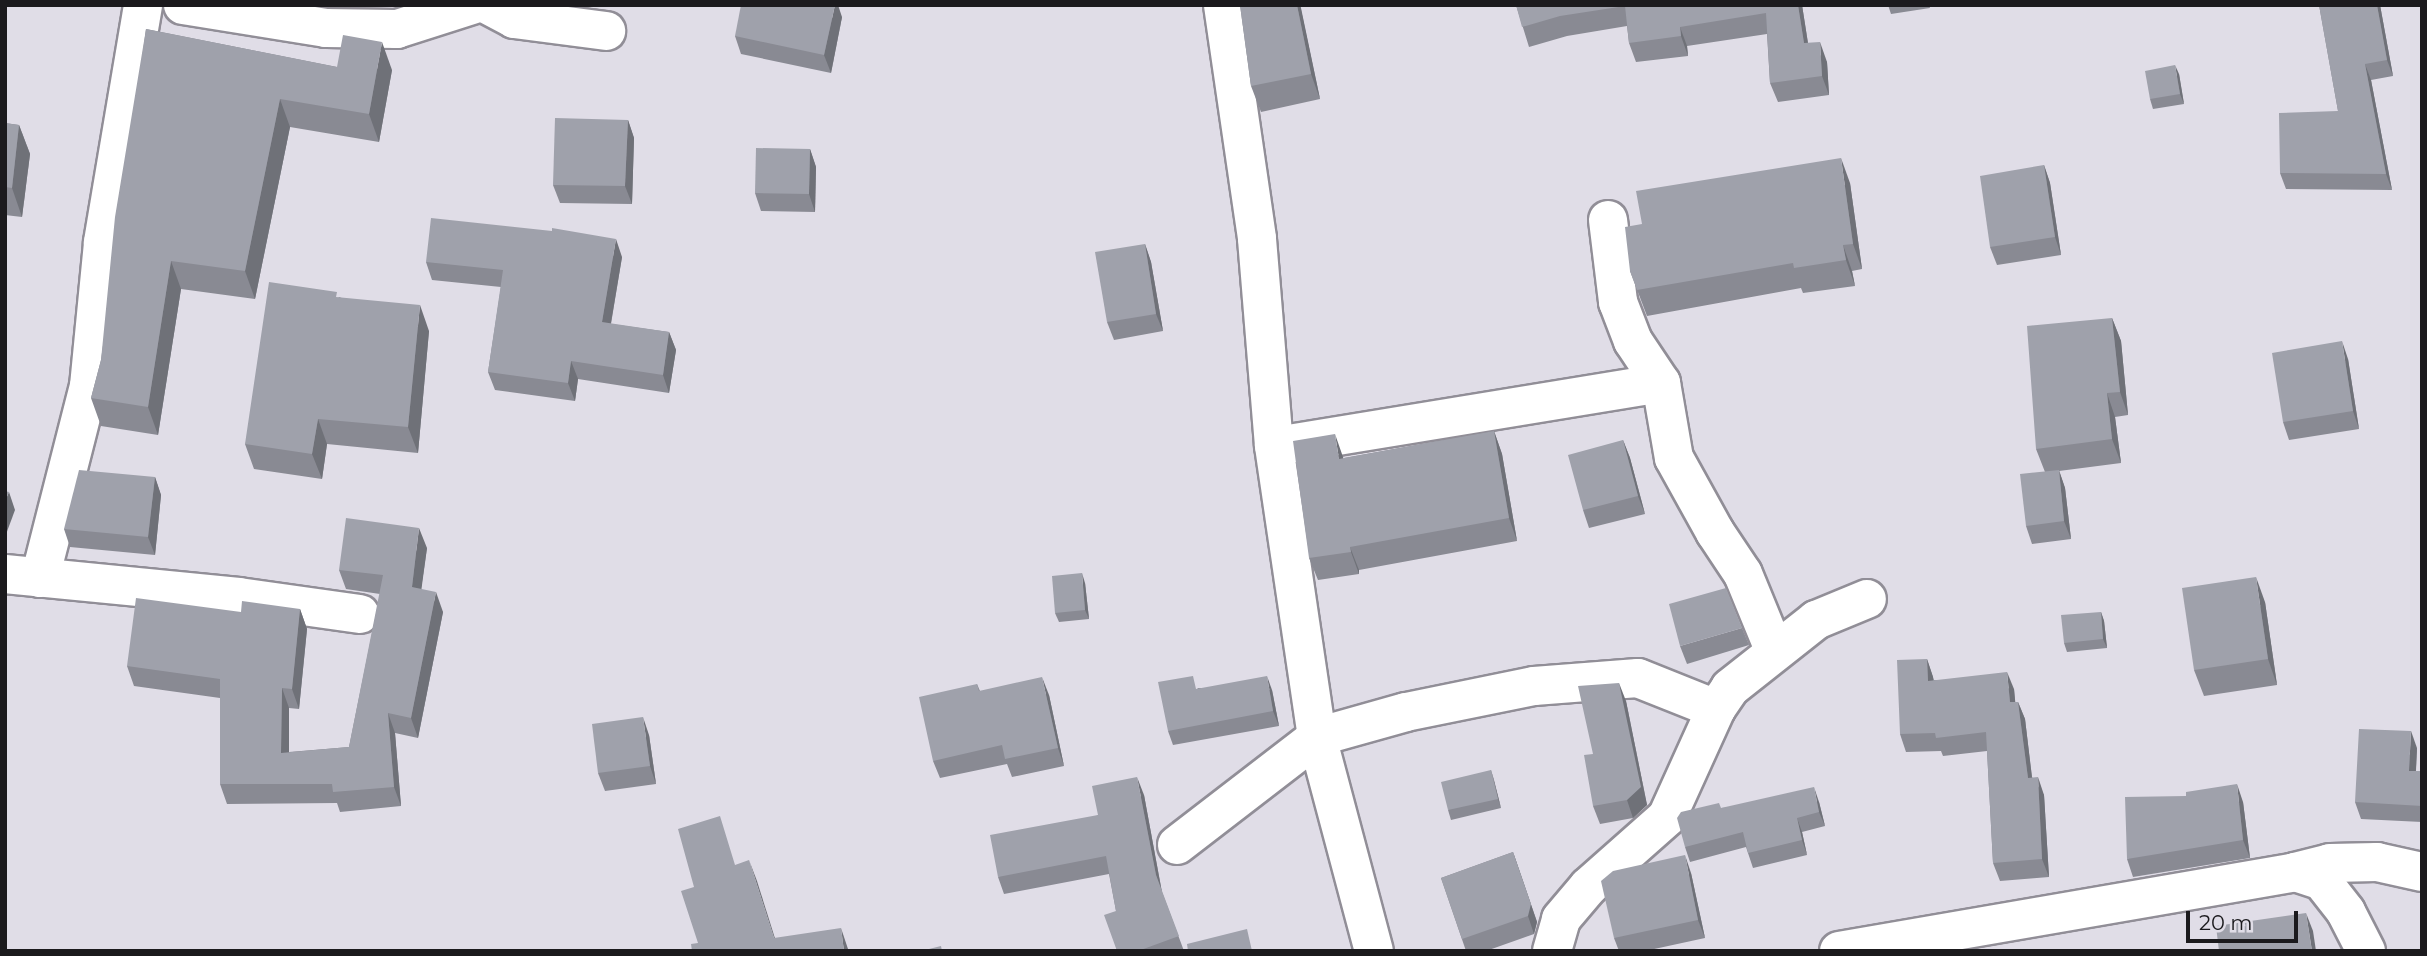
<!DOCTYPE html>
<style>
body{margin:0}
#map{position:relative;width:2427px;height:956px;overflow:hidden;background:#e0dde7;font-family:Montserrat,sans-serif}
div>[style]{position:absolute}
.roads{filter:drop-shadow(2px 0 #918e97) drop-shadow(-2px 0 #918e97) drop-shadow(0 2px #918e97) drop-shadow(0 -2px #918e97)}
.minor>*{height:38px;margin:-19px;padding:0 19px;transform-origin:19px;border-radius:19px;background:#fff}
.wall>*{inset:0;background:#898a93}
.shaded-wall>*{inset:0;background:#6f7178}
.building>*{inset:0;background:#9fa1ab}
span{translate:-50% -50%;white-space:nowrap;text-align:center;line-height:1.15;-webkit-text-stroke:5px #e0dde7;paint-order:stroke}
.frame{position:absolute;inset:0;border:7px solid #1b1a1d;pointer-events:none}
.scale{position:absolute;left:2186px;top:911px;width:112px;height:32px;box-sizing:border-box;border:4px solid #1b1a1d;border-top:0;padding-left:9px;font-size:21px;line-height:24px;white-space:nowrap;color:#1b1a1d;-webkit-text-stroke:5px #e0dde7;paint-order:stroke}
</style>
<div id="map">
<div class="roads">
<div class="minor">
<i style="left:183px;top:5px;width:145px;rotate:9.1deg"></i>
<i style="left:326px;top:28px;width:71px;rotate:0.8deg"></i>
<i style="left:397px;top:29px;width:79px;rotate:-17.7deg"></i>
<i style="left:488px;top:5px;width:30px;rotate:28deg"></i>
<i style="left:514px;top:19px;width:93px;rotate:7.4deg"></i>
<i style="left:1223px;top:5px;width:236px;rotate:81.7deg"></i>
<i style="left:1257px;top:239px;width:208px;rotate:85.3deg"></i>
<i style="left:1274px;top:446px;width:294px;rotate:81.6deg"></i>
<i style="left:1317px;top:737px;width:221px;rotate:75.1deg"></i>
<i style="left:1608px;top:220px;width:83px;rotate:83deg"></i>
<i style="left:1618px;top:302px;width:42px;rotate:69deg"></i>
<i style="left:1633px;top:341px;width:50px;rotate:56.3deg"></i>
<i style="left:1661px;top:383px;width:76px;rotate:80.2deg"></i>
<i style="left:1674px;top:458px;width:85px;rotate:61deg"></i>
<i style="left:1715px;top:532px;width:50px;rotate:56.3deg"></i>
<i style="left:1743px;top:574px;width:84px;rotate:67.7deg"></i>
<i style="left:1283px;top:445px;width:383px;rotate:-9.3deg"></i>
<i style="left:5px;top:574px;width:235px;rotate:5.6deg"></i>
<i style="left:239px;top:597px;width:122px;rotate:8deg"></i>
<i style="left:40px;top:578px;width:198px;rotate:-75.7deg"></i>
<i style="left:89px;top:386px;width:145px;rotate:-84.4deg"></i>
<i style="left:103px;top:242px;width:240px;rotate:-80.4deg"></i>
<i style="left:1177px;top:845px;width:177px;rotate:-37.6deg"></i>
<i style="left:1317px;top:737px;width:92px;rotate:-15.7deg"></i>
<i style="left:1406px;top:712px;width:131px;rotate:-11.5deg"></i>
<i style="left:1534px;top:686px;width:104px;rotate:-4.4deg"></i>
<i style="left:1638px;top:678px;width:84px;rotate:21.7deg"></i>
<i style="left:2295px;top:872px;width:36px;rotate:-14deg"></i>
<i style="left:2330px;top:863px;width:47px;rotate:-1.2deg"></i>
<i style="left:2377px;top:862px;width:46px;rotate:12.5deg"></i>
<i style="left:1552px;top:951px;width:33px;rotate:-74deg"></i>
<i style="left:1561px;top:919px;width:42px;rotate:-49.8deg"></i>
<i style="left:1588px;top:887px;width:106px;rotate:-41.5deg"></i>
<i style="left:1667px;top:817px;width:119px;rotate:-65.6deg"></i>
<i style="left:1716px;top:709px;width:25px;rotate:-56deg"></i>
<i style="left:1730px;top:688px;width:110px;rotate:-38.3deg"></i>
<i style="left:1816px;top:620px;width:55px;rotate:-22.4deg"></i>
<i style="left:1839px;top:951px;width:463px;rotate:-9.8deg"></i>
<i style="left:2295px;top:872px;width:28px;rotate:18deg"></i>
<i style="left:2322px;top:881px;width:39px;rotate:52deg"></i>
<i style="left:2346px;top:912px;width:44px;rotate:62.9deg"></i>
</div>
</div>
<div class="wall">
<i style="clip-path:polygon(322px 5px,354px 5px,354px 7px)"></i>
<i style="clip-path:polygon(1240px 5px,1300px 5px,1320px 99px,1261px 112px,1251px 86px)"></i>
<i style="clip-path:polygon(1516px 5px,1802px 5px,1808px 43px,1827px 62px,1829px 95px,1778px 102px,1770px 83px,1767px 34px,1687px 46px,1688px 56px,1636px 62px,1629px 43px,1627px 26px,1567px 36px,1529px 47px)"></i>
<i style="clip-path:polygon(1888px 5px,1929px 5px,1930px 8px,1891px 14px)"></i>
<i style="clip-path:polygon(2319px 5px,2380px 5px,2393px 76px,2371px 80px,2392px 190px,2286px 189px,2280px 173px,2338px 111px)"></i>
<i style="clip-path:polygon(842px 17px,831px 73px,741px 54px,735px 36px)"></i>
<i style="clip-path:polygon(146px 29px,337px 67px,392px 70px,379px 142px,290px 127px,255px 299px,181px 289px,158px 435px,101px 426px,91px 398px,101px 360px)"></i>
<i style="clip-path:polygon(2179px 74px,2184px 104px,2153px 109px,2150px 99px)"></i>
<i style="clip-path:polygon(628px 120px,634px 138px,632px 204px,560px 203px,553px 185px)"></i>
<i style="clip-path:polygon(5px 123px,19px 125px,30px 154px,22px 217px,5px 215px)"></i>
<i style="clip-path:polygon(810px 149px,816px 167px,815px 212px,761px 211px,755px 193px)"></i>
<i style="clip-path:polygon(2044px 165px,2050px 183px,2061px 255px,1997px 265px,1990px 247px)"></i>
<i style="clip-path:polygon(1850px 183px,1862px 269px,1852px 271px,1855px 286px,1803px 293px,1801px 288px,1647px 316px,1630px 271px)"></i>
<i style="clip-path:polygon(1145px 244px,1151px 262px,1163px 331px,1114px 340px,1107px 322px)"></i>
<i style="clip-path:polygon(622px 257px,611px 324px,669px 332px,676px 350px,669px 393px,578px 379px,575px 401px,495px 390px,488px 372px,501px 287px,432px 280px,426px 262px)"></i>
<i style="clip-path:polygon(339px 297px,429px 331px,418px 453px,327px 444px,322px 479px,254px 469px,245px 444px)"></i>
<i style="clip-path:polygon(2112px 318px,2121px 341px,2128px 415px,2115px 417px,2121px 463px,2059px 471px,2065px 488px,2071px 539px,2032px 544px,2026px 526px,2045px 472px,2036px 449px)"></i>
<i style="clip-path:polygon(2348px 359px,2359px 429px,2289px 440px,2283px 422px)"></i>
<i style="clip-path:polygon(1494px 431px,1502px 454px,1517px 541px,1359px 570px,1359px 574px,1318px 580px,1309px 558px,1344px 458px)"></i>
<i style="clip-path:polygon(1623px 440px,1630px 458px,1645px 514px,1589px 528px,1583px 510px)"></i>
<i style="clip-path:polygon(155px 477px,161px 495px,155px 555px,70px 547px,64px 529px)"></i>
<i style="clip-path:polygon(427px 548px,421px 589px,443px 612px,418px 738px,395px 733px,401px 806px,340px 812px,337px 803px,227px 804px,220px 784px,220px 698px,134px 686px,127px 666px,241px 612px,300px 609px,307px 629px,299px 709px,289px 708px,289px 752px,349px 747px,380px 594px,346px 589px,339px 570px)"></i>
<i style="clip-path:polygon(1085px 583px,1089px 619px,1059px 622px,1055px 613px)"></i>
<i style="clip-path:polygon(2265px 602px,2277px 685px,2204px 696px,2194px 670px)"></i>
<i style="clip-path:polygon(2101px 612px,2104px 621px,2107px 648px,2067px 652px,2064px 643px)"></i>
<i style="clip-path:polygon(1742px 628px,1749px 645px,1687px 664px,1680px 646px)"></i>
<i style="clip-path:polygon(1927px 659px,1934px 680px,2014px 689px,2015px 702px,2018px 702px,2025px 719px,2032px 777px,2044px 795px,2049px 877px,2000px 881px,1993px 863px,1987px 751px,1943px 756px,1941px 751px,1906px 752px,1900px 734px)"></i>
<i style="clip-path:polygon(977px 684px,980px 691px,1049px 695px,1064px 766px,1012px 777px,1007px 764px,940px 778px,933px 761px)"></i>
<i style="clip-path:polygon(1198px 688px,1272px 690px,1279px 726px,1173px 745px,1168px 731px)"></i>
<i style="clip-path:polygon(1626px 701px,1647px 805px,1633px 818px,1600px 824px,1593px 806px,1593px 754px)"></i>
<i style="clip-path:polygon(649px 735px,656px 784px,605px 791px,598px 773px)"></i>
<i style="clip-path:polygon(2417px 748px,2416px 771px,2422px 771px,2422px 822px,2361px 819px,2355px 802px)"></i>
<i style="clip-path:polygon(1491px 770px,1501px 808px,1451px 820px,1448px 810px)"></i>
<i style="clip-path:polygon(1144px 795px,1162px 892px,1184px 951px,1117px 951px,1116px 911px,1109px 874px,1004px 894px,998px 877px,1098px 815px)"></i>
<i style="clip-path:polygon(1819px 802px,1825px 826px,1802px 832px,1807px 855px,1753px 868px,1746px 847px,1690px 862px,1685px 847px,1721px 808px)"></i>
<i style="clip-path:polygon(2243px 802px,2250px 858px,2133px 877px,2127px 859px)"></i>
<i style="clip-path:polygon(1513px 852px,1537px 922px,1534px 934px,1486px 951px,1466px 951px,1441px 878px)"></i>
<i style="clip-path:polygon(1691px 873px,1705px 938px,1645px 951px,1619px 951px,1614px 938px)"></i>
</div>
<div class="shaded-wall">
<i style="clip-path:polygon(835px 5px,838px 5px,842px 17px,831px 73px,824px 55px)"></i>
<i style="clip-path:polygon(1297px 5px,1300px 5px,1301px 8px,1320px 99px,1311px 74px)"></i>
<i style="clip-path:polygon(1798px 5px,1802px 5px,1811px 63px,1804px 43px)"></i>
<i style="clip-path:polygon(2377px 5px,2380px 5px,2393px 76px,2387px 60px)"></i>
<i style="clip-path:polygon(1680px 27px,1687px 46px,1688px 56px,1681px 36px)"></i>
<i style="clip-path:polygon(382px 42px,392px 70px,379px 142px,369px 114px)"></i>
<i style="clip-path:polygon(1820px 42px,1827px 62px,1829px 95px,1822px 76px)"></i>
<i style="clip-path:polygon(2365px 64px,2371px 80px,2392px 190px,2386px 174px)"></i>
<i style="clip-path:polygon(2175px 65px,2179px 74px,2184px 104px,2180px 94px)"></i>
<i style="clip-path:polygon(280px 99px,290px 127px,255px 299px,245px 271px)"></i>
<i style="clip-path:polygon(628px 120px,634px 138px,632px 204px,625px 186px)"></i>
<i style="clip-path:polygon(19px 125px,30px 154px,22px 217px,12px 188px)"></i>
<i style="clip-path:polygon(810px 149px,816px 167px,815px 212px,809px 194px)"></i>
<i style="clip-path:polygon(1841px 158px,1850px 183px,1862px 269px,1853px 244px)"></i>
<i style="clip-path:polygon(2044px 165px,2050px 183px,2061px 255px,2055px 237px)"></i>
<i style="clip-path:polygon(616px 239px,622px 257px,608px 340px,602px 322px)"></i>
<i style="clip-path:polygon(1145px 244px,1151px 262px,1163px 331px,1156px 314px)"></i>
<i style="clip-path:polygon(1843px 245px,1852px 271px,1855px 286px,1846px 260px)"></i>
<i style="clip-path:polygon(171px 261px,181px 289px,158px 435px,148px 407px)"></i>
<i style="clip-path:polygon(420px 305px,429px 331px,418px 453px,408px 427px)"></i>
<i style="clip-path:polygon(2112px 318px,2121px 341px,2128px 415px,2120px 392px)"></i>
<i style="clip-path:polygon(669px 332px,676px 350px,669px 393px,663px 375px)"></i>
<i style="clip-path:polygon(2342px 341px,2348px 359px,2359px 429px,2353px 411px)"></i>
<i style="clip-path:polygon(571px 361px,578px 379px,575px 401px,568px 383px)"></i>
<i style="clip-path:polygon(2107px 393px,2115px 417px,2121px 463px,2112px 439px)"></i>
<i style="clip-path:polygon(318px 419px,327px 444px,322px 479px,312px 454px)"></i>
<i style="clip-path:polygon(1494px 431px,1502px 454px,1517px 541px,1509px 518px)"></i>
<i style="clip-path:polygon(1335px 434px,1343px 457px,1347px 482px,1339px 459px)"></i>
<i style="clip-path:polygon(1623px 440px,1630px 458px,1645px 514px,1638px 496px)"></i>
<i style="clip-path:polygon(2059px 470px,2065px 488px,2071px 539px,2064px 521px)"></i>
<i style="clip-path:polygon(155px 477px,161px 495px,155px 555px,148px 537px)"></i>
<i style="clip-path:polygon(9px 492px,15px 510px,5px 537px,5px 501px)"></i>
<i style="clip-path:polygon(419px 528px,427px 548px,419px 607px,412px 587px)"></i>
<i style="clip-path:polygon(1350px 547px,1359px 570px,1359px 574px,1351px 552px)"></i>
<i style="clip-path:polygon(1082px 573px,1085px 583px,1089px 619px,1085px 610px)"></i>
<i style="clip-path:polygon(2256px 577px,2265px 602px,2277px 685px,2268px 659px)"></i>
<i style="clip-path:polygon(436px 592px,443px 612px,418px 738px,411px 718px)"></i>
<i style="clip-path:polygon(300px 609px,307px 629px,299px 709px,292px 689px)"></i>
<i style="clip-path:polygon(2101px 612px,2104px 621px,2107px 648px,2103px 639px)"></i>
<i style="clip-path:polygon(1927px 659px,1933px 677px,1934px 699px,1928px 681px)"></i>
<i style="clip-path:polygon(2007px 672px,2014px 689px,2017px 720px,2010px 702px)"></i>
<i style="clip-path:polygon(1267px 676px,1272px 690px,1279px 726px,1273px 711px)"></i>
<i style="clip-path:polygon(1042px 677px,1049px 695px,1064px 766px,1058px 748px)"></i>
<i style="clip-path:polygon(1619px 683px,1626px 701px,1647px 805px,1633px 818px,1627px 800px)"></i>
<i style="clip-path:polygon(282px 688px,289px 708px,289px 773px,281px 753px)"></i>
<i style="clip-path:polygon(2018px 702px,2025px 719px,2034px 795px,2028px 778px)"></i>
<i style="clip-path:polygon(388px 713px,395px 733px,401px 806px,394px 787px)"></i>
<i style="clip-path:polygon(643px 717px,649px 735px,656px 784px,650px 766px)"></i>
<i style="clip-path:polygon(2411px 731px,2417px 748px,2415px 787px,2409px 771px)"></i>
<i style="clip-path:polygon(1491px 770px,1494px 780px,1501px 808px,1498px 799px)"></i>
<i style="clip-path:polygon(1137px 777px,1144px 795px,1162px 893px,1156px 875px)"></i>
<i style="clip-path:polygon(2038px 777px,2044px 795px,2049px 877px,2042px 859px)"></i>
<i style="clip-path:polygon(2237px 784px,2243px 802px,2250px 858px,2243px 840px)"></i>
<i style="clip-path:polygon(1814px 787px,1819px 802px,1825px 826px,1819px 812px)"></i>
<i style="clip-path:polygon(1797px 818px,1802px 832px,1807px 855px,1802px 840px)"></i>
<i style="clip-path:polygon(1513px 852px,1537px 922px,1534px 934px,1528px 916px)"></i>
<i style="clip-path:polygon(1685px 855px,1691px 873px,1705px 938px,1698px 920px)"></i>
<i style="clip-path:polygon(749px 860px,757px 881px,779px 951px,774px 938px)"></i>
<i style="clip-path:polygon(2306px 913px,2313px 931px,2316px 951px,2312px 951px)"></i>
<i style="clip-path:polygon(841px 928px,848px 949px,848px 951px,844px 951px)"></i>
</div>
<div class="building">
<i style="clip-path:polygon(741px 5px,835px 5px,824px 55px,735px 36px)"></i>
<i style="clip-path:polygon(1240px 5px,1297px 5px,1311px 74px,1251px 86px)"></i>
<i style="clip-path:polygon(1516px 5px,1798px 5px,1804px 43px,1820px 42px,1822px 76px,1770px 83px,1766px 13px,1680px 27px,1681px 36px,1629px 43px,1625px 6px,1560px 16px,1522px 27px)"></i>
<i style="clip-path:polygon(2319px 5px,2377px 5px,2387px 60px,2365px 64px,2386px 174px,2280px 173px,2279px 113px,2338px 111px)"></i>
<i style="clip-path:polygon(146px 29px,337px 67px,343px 35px,382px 42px,369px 114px,280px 99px,245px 271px,171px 261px,148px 407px,91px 398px,101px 360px,115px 217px)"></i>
<i style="clip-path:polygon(2175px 65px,2180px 94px,2150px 99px,2145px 71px)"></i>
<i style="clip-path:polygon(555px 118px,628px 120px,625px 186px,553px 185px)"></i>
<i style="clip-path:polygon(5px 123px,19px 125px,12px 188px,5px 187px)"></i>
<i style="clip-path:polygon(756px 148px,810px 149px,809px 194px,755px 193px)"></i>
<i style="clip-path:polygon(1841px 158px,1853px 244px,1843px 245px,1846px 260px,1794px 268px,1793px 263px,1637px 290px,1630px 271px,1625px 227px,1642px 224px,1636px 191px)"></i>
<i style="clip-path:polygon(2044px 165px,2055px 237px,1990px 247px,1980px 176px)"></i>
<i style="clip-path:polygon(431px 218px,552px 231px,552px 228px,616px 239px,602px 322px,669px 332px,663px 375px,571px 361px,568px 383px,488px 372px,503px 270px,426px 262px)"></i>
<i style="clip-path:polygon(1145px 244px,1156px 314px,1107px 322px,1095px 252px)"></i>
<i style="clip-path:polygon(269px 282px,337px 292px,336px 297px,420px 305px,408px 427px,318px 419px,312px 454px,245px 444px)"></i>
<i style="clip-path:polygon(2112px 318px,2120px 392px,2107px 393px,2112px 439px,2036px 449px,2027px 326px)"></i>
<i style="clip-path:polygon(2342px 341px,2353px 411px,2283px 422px,2272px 353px)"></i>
<i style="clip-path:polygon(1494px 431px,1509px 518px,1350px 547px,1351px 552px,1309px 558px,1293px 441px,1335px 434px,1339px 459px)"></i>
<i style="clip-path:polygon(1623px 440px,1638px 496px,1583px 510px,1568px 455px)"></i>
<i style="clip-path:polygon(79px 470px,155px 477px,148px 537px,64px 529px)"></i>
<i style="clip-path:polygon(2059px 470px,2064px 521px,2026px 526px,2020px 474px)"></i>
<i style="clip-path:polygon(5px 491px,9px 492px,5px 501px)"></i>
<i style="clip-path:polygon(346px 518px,419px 528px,412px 587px,436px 592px,411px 718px,388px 713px,394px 787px,333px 792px,332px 784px,220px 784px,220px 679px,127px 666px,136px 598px,241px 612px,242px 601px,300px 609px,292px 689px,282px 688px,281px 753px,349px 747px,383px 575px,339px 570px)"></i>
<i style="clip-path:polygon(1082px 573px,1085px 610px,1055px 613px,1052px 576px)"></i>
<i style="clip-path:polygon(2256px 577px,2268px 659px,2194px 670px,2182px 588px)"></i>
<i style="clip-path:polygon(1726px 588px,1742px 628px,1680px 646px,1669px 604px)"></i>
<i style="clip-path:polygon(2101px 612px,2103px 639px,2064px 643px,2061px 615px)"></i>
<i style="clip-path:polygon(1927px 659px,1928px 681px,2007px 672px,2010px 702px,2018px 702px,2028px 778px,2038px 777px,2042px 859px,1993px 863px,1986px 732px,1936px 738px,1935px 733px,1900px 734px,1897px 660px)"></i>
<i style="clip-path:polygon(1193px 676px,1196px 689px,1267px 676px,1273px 711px,1168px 731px,1158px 682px)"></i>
<i style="clip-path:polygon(1042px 677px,1058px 748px,1005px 759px,1002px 745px,933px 761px,919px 697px,977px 684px,979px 691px)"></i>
<i style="clip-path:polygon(1619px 683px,1641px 787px,1627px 800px,1593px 806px,1584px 755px,1593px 754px,1578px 686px)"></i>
<i style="clip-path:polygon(643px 717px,650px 766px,598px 773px,592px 724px)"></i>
<i style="clip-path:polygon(2359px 729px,2411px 731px,2409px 771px,2422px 771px,2422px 806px,2355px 802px)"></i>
<i style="clip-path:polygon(1491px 770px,1498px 799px,1448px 810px,1441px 782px)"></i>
<i style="clip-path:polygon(1137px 777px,1156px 875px,1179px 936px,1138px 951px,1117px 951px,1104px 915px,1116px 911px,1106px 856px,998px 877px,990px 835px,1098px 815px,1092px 786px)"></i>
<i style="clip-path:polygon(2237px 784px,2243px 840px,2127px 859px,2125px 797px,2186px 796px,2186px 792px)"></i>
<i style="clip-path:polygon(1814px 787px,1819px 812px,1797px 818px,1802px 840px,1748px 853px,1743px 832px,1685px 847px,1677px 818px,1681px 812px,1719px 803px,1721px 808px)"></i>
<i style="clip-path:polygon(720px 816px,735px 865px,749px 860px,774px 938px,841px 928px,844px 951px,692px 951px,691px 944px,698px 943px,681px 891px,694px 887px,678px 829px)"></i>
<i style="clip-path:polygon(1513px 852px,1531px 904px,1528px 916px,1462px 939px,1441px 878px)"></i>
<i style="clip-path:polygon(1685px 855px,1698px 920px,1614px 938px,1601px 881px,1613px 871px)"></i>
<i style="clip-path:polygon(2306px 913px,2312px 951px,2219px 951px,2216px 926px)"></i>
<i style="clip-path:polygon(1247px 929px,1252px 951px,1188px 951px,1187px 944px)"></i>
<i style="clip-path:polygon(941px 946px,942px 951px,921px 951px)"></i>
</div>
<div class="frame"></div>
<div class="scale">20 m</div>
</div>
